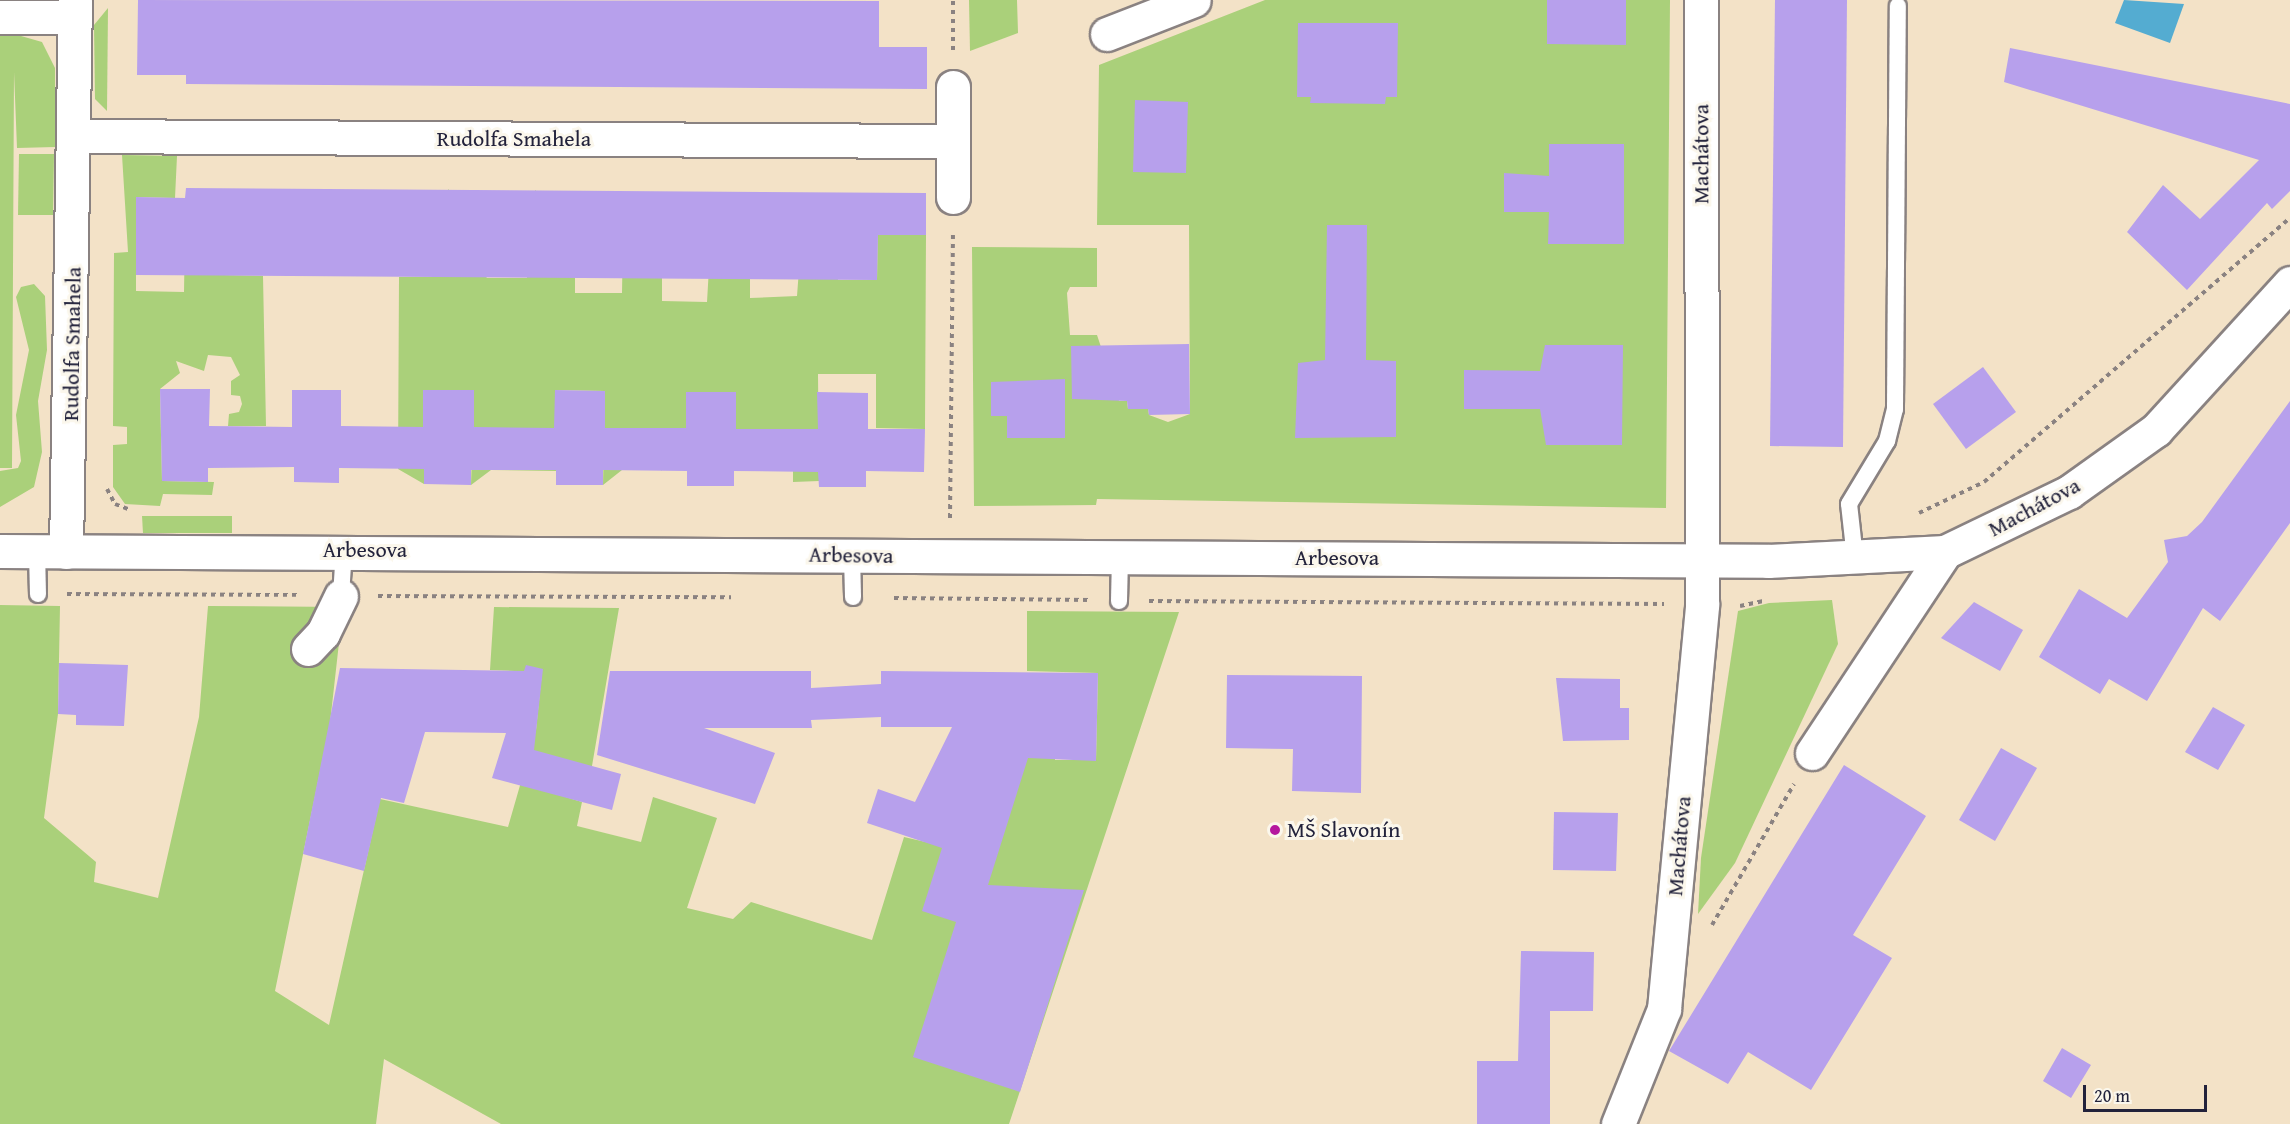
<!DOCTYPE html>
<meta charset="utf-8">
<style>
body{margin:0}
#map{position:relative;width:2290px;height:1124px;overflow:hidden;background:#f3e2c7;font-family:"Gentium Book Plus",serif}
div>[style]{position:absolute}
.green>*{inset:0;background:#aad07a}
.water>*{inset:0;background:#54acd1}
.building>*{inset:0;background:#b7a0ec}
.path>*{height:4px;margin-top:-2px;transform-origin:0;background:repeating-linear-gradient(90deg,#8a8281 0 4.5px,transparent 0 9px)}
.roads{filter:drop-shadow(2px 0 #8a8281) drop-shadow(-2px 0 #8a8281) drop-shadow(0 2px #8a8281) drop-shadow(0 -2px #8a8281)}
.service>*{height:16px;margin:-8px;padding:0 8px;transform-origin:8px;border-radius:8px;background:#fff}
.minor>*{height:33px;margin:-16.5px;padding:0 16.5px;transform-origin:16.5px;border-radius:16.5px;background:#fff}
.dots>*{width:16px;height:16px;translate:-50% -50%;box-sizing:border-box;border:3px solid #fbf7ec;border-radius:50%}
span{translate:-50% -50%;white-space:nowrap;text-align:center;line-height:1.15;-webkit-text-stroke:6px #fbf7ec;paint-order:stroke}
.street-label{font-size:22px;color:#22223b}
.poi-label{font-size:22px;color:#22223b}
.left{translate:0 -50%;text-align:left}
.scale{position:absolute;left:2083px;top:1085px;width:124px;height:27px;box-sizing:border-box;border:3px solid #22223b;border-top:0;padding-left:8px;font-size:18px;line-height:21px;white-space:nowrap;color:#22223b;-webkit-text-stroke:4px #fbf7ec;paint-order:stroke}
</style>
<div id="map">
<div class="green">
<i style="clip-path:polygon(0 0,14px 0,14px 34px,42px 42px,55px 68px,55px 147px,17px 148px,14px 72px,12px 468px,0 468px)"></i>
<i style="clip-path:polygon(969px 0,1017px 0,1018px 33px,970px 51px)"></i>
<i style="clip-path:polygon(1265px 0,1670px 0,1666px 508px,1097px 499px,1096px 505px,974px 506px,972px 247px,1097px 248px,1097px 287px,1070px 287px,1067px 293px,1070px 335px,1097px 335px,1119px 401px,1127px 401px,1128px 409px,1148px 409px,1149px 415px,1168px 422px,1190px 414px,1189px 225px,1097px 225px,1099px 65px)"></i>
<i style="clip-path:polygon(108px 8px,107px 111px,95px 99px,94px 25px)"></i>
<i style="clip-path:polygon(19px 154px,54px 154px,53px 215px,18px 215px)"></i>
<i style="clip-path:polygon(122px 155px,177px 156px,175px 198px,136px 197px,136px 291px,184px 292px,185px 230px,224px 275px,263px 276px,266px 426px,228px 426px,229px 414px,239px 412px,242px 404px,240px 396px,231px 395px,231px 381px,240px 375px,231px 357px,208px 355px,204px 371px,176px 361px,180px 373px,160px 389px,162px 481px,214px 482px,212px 495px,163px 494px,160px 506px,125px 504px,113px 487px,113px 445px,127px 444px,127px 427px,113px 426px,114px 253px,128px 252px)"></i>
<i style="clip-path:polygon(449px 189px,449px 231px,487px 278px,527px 278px,527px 199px,536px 190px,536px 232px,575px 278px,575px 293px,622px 293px,623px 233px,662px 233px,662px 301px,707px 302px,711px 233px,750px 233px,750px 298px,797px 296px,800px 256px,838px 255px,838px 280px,877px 280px,878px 220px,926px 235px,925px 429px,876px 428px,876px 374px,818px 374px,819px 481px,793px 482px,793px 429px,736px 431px,736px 392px,686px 392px,686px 431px,661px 471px,661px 428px,622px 428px,622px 470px,603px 485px,605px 391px,555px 390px,556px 471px,491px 470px,471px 485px,474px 390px,424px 390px,424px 484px,398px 469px,399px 277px,439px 277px,440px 199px)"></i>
<i style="clip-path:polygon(34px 284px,45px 296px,47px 350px,38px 401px,42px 452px,34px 487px,0 507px,0 471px,18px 468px,21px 461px,16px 415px,29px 350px,16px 297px,21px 287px)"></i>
<i style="clip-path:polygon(142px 516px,232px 516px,232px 533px,143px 533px)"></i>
<i style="clip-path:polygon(1832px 600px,1838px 644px,1735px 863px,1698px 914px,1701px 858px,1738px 611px,1769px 603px)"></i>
<i style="clip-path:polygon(0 605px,60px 606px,58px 714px,44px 818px,96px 862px,94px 882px,158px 898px,199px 717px,208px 606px,343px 607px,330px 723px,275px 991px,329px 1025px,380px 799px,508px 827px,536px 730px,542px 672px,490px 670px,494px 607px,619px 608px,592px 766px,559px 795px,582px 802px,577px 826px,641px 842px,653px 797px,717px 818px,687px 908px,733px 919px,751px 902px,872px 940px,904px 837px,969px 852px,1030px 747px,1055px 748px,1055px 760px,1096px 760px,1098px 673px,1027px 671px,1027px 611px,1179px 612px,1009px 1124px,501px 1124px,384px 1059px,376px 1124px,0 1124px)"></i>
</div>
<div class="water">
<i style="clip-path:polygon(2124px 0,2184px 4px,2170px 43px,2115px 23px)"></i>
</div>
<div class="building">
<i style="clip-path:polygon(138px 0,879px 1px,879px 47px,927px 47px,927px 89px,186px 84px,186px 75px,137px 75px)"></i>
<i style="clip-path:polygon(1547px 0,1626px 0,1626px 45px,1547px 44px)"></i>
<i style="clip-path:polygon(1775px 0,1847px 0,1843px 447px,1770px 446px)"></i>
<i style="clip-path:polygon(1298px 23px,1398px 23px,1397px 97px,1386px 97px,1385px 104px,1310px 103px,1311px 97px,1297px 97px)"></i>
<i style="clip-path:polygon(2010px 48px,2290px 104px,2290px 191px,2272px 209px,2267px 203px,2187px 290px,2127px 232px,2163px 185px,2200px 219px,2259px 160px,2004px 82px)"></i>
<i style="clip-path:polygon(1135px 100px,1188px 102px,1186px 173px,1133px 172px)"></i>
<i style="clip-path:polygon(1549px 144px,1624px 144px,1624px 244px,1548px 244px,1549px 212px,1504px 212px,1504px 173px,1549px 176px)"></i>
<i style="clip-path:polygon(186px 188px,926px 193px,926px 235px,878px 235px,877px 280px,136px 275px,136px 197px,185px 198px)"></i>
<i style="clip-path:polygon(1327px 225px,1367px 225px,1366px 360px,1396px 361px,1396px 437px,1295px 438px,1298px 363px,1325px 360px)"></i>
<i style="clip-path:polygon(1189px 344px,1190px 414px,1149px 415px,1148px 409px,1128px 409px,1127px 401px,1072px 399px,1071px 346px)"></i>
<i style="clip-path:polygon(1545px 345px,1623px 345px,1622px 445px,1546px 445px,1540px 409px,1464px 409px,1464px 370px,1540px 371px)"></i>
<i style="clip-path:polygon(1983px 367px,2016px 412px,1966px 449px,1933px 404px)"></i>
<i style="clip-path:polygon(1065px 379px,1065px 438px,1007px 438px,1007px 416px,991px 416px,991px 382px)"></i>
<i style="clip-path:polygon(160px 389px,210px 389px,209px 426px,292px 427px,292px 390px,341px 390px,341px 426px,423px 427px,423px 390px,474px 390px,474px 427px,554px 428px,555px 390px,605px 391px,605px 428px,686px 428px,686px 392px,736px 392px,736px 429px,818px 429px,817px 392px,868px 393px,868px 429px,925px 429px,924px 472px,866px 471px,866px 487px,819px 487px,818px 472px,734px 471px,734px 486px,687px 486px,687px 471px,603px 470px,603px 485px,556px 485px,556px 470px,471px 470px,471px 485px,424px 484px,424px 469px,339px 468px,339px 483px,294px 482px,294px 467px,208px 468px,208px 482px,162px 481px)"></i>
<i style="clip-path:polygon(2290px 401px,2290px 523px,2220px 621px,2203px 608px,2147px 701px,2109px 679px,2100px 694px,2039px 657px,2079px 589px,2127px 618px,2168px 562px,2164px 540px,2187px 536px,2202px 522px)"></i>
<i style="clip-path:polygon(1974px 602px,2023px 630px,2000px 671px,1941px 638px)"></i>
<i style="clip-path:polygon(59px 663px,128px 665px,124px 726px,76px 725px,76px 715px,58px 714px)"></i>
<i style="clip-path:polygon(526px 665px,543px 669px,534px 750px,621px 774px,612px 810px,492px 778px,506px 733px,425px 732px,404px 803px,381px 798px,364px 871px,303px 854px,340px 668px,524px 671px)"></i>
<i style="clip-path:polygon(610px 671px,811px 671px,811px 688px,881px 684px,881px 671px,1098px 673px,1096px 761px,1028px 758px,988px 885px,1084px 890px,1020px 1092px,913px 1057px,956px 922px,922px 911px,942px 848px,867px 823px,878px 789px,915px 802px,952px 727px,881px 727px,881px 717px,811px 720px,812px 728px,704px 728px,775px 753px,755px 804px,597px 755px)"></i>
<i style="clip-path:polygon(1227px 675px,1362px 676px,1361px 793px,1292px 791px,1293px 749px,1226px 748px)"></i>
<i style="clip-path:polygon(1556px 678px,1620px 679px,1620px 708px,1629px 708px,1629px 740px,1563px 741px)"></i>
<i style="clip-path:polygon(2213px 707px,2245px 725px,2218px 770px,2185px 752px)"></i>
<i style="clip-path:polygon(2001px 748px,2037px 768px,1995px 841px,1959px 820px)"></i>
<i style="clip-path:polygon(1844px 765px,1926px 816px,1853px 935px,1892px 958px,1811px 1090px,1748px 1052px,1728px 1084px,1669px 1051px)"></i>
<i style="clip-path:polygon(1554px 812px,1618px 813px,1616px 871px,1553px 870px)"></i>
<i style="clip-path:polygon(1521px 951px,1594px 952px,1593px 1011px,1550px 1011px,1550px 1124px,1477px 1124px,1477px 1061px,1518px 1061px)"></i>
<i style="clip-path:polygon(2062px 1048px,2091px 1065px,2071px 1098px,2043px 1081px)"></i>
</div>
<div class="path">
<i style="left:953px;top:50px;width:50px;rotate:-90deg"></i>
<i style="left:107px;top:489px;width:17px;rotate:62deg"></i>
<i style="left:115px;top:504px;width:17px;rotate:21deg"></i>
<i style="left:1919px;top:513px;width:72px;rotate:-25.5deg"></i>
<i style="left:1984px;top:482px;width:404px;rotate:-40.8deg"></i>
<i style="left:950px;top:518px;width:284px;rotate:-89.4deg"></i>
<i style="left:67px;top:594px;width:232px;rotate:0.2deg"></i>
<i style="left:378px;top:596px;width:353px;rotate:0.2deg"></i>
<i style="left:894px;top:598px;width:197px;rotate:0.6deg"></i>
<i style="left:1149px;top:601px;width:515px;rotate:0.33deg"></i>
<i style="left:1740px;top:606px;width:25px;rotate:-12deg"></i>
<i style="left:1712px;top:925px;width:163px;rotate:-59.8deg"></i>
</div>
<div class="roads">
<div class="service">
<i style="left:37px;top:551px;width:43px;rotate:88.7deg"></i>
<i style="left:852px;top:555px;width:42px;rotate:88.6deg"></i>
<i style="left:1855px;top:558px;width:54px;rotate:-96.3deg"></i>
<i style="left:1849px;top:504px;width:74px;rotate:-58.9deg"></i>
<i style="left:1887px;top:441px;width:33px;rotate:-76deg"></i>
<i style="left:1895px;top:409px;width:403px;rotate:-89.6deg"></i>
<i style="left:341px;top:596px;width:46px;rotate:-86.3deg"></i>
<i style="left:1119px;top:601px;width:43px;rotate:-88.7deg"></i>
</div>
<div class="minor">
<i style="left:0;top:17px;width:75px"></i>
<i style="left:1107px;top:34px;width:93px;rotate:-21.3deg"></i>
<i style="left:953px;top:87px;width:110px;rotate:90deg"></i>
<i style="left:75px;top:136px;width:878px;rotate:0.33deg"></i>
<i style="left:0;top:551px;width:1768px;rotate:0.32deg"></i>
<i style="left:1768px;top:561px;width:177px;rotate:-2.9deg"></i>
<i style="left:1945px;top:552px;width:138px;rotate:-25.8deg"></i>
<i style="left:2069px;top:492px;width:107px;rotate:-35.5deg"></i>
<i style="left:2156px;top:430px;width:199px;rotate:-47.6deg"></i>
<i style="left:66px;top:552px;width:552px;rotate:-89.07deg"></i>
<i style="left:308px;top:649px;width:22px;rotate:-47deg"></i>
<i style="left:323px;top:633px;width:41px;rotate:-64.1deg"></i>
<i style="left:1812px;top:753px;width:241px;rotate:-56.5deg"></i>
<i style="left:1618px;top:1124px;width:124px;rotate:-68.2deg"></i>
<i style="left:1664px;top:1009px;width:406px;rotate:-84.6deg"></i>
<i style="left:1702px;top:605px;width:605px;rotate:-90.09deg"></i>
</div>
</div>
<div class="dots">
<i style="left:1275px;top:830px;background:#b5179e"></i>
</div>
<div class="street-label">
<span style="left:514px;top:139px">Rudolfa Smahela</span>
<span style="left:1701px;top:154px;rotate:-90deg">Machátova</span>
<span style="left:72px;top:344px;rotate:-89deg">Rudolfa Smahela</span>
<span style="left:2034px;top:507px;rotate:-28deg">Machátova</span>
<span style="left:365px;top:550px">Arbesova</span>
<span style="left:851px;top:555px;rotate:1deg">Arbesova</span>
<span style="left:1337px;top:558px">Arbesova</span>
<span style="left:1679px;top:846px;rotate:-85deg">Machátova</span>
</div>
<div class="poi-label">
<span class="left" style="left:1287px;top:830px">MŠ Slavonín</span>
</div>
<div class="scale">20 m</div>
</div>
